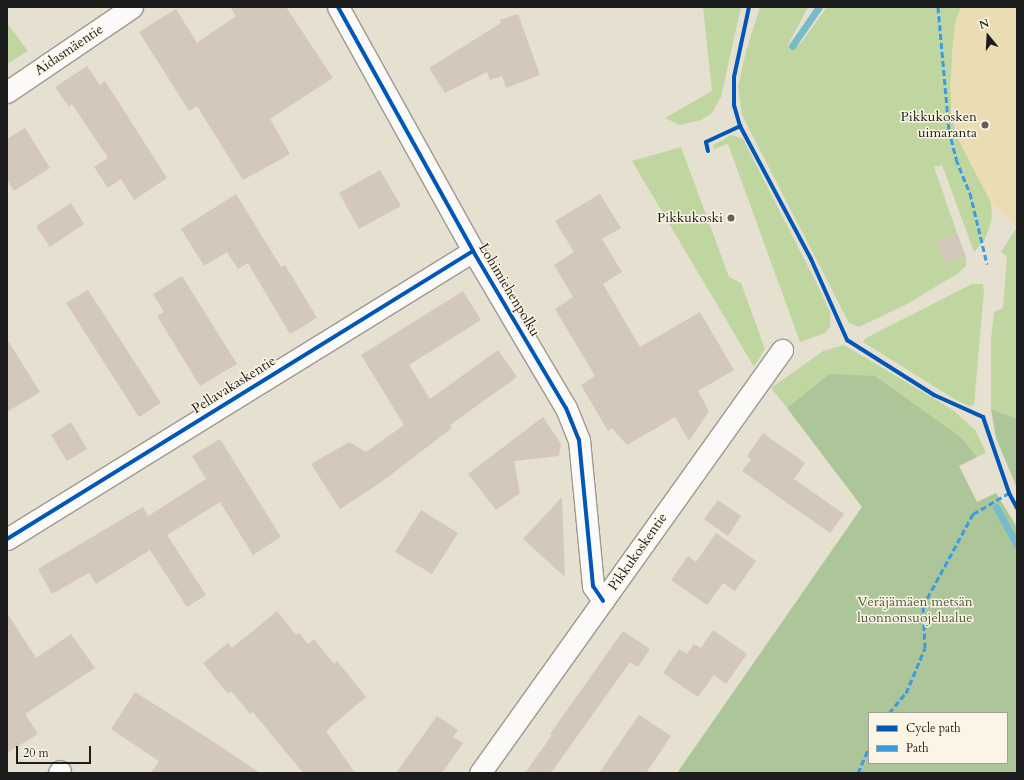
<!DOCTYPE html>
<meta charset="utf-8">
<style>
body{margin:0}
#map{position:relative;width:1024px;height:780px;overflow:hidden;background:#e5e0cf;font-family:Cardo,serif}
div>[style]{position:absolute}
.green>*{inset:0;background:#c0d6a1}
.forest>*{inset:0;background:#adc699}
.sand>*{inset:0;background:#eaddb4}
.stream>*{height:7px;margin:-3.5px;padding:0 3.5px;transform-origin:3.5px;border-radius:3.5px;background:#77bbca}
.building>*{inset:0;background:#d3c8b9}
.roads{filter:drop-shadow(1px 0 #9c9a90) drop-shadow(-1px 0 #9c9a90) drop-shadow(0 1px #9c9a90) drop-shadow(0 -1px #9c9a90)}
.street>*{height:21px;margin:-10.5px;padding:0 10.5px;transform-origin:10.5px;border-radius:10.5px;background:#fbfaf8}
.quiet>*{height:3px;margin-top:-1.5px;transform-origin:0;background:repeating-linear-gradient(90deg,#3c9bdf 0 6px,transparent 0 9px)}
.cycleway>*{height:4px;margin:-2px;padding:0 2px;transform-origin:2px;border-radius:2px;background:#0057b8}
.dots>*{width:11px;height:11px;translate:-50% -50%;box-sizing:border-box;border:2px solid #fcf5e5;border-radius:50%}
span{translate:-50% -50%;white-space:nowrap;text-align:center;line-height:1.15;-webkit-text-stroke:3px #fcf5e5;paint-order:stroke}
.street-label{font-size:14px;color:#1c1c1c}
.poi-label{font-size:14px;color:#1c1c1c}
.right{translate:-100% -50%;text-align:right}
.park-label{font-size:14px;color:#4b5a3e}
.frame{position:absolute;inset:0;border:8px solid #1c1c1c;pointer-events:none}
.legend{position:absolute;left:868px;top:712px;width:140px;height:52px;box-sizing:border-box;background:#fcf5e5;border:1px solid #a29e95;margin:0;padding:5px 7px;list-style:none;font-size:12px;color:#1c1c1c}
.legend li{display:flex;align-items:center;gap:8px;height:20px}
.legend b{width:20px;border:1px solid #a29e95}
.north{position:absolute;left:968px;top:16px;width:40px;height:40px;-webkit-text-stroke:3px #fcf5e5;paint-order:stroke;rotate:342deg;font-size:11px;font-weight:700;line-height:16px;text-align:center;color:#1c1c1c}
.north::after{content:'';display:block;margin:auto;width:14px;height:18px;background:#1c1c1c;clip-path:polygon(50% 0,100% 100%,50% 72%,0 100%)}
.scale{position:absolute;left:16px;top:746px;width:75px;height:18px;box-sizing:border-box;border:2px solid #1c1c1c;border-top:0;padding-left:5px;font-size:12px;line-height:14px;white-space:nowrap;color:#1c1c1c;-webkit-text-stroke:3px #fcf5e5;paint-order:stroke}
</style>
<div id="map">
<div class="green">
<i style="clip-path:polygon(703px 7px,741px 7px,721px 97px,712px 113px,701px 120px,680px 125px,665px 118px,712px 91px)"></i>
<i style="clip-path:polygon(760px 7px,808px 7px,788px 45px,790px 50px,801px 43px,827px 7px,961px 7px,955px 24px,952px 53px,951px 113px,957px 137px,991px 202px,992px 218px,989px 228px,984px 241px,974px 252px,942px 165px,934px 167px,957px 233px,936px 242px,945px 264px,966px 256px,966px 266px,957px 274px,907px 304px,859px 327px,849px 323px,742px 115px,738px 87px,746px 51px)"></i>
<i style="clip-path:polygon(7px 23px,28px 51px,7px 64px)"></i>
<i style="clip-path:polygon(732px 135px,743px 139px,820px 290px,830px 312px,830px 327px,825px 333px,800px 342px,728px 144px,714px 149px,713px 145px)"></i>
<i style="clip-path:polygon(681px 147px,729px 277px,741px 283px,765px 349px,754px 367px,632px 161px)"></i>
<i style="clip-path:polygon(1017px 227px,1017px 419px,991px 409px,991px 340px,994px 312px,1003px 308px,1007px 256px,1001px 252px)"></i>
<i style="clip-path:polygon(972px 284px,983px 284px,984px 291px,974px 405px,969px 406px,956px 400px,863px 342px,866px 338px)"></i>
<i style="clip-path:polygon(844px 345px,953px 410px,976px 431px,986px 453px,977px 457px,963px 439px,829px 374px,787px 408px,771px 388px,823px 351px)"></i>
</div>
<div class="forest">
<i style="clip-path:polygon(evenodd,829px 374px,875px 376px,963px 439px,977px 457px,959px 466px,977px 502px,996px 493px,1017px 527px,1017px 773px,677px 773px,862px 507px,787px 408px,829px 374px,869px 713px,1007px 713px,1007px 763px,869px 763px,869px 713px)"></i>
<i style="clip-path:polygon(991px 409px,1017px 419px,1017px 488px,996px 438px)"></i>
</div>
<div class="sand">
<i style="clip-path:polygon(961px 7px,1017px 7px,1017px 227px,991px 202px,957px 137px,950px 89px,955px 24px)"></i>
</div>
<div class="stream">
<i style="left:792px;top:46px;width:47px;rotate:-55.3deg"></i>
<i style="left:996px;top:507px;width:43px;rotate:61.1deg"></i>
</div>
<div class="building">
<i style="clip-path:polygon(230px 7px,286px 7px,333px 78px,270px 119px,290px 154px,243px 180px,197px 106px,189px 111px,139px 32px,176px 9px,197px 43px,236px 16px)"></i>
<i style="clip-path:polygon(518px 14px,540px 75px,506px 88px,502px 76px,490px 80px,487px 72px,445px 93px,429px 68px,501px 23px,500px 20px)"></i>
<i style="clip-path:polygon(87px 66px,100px 85px,105px 81px,167px 178px,134px 200px,121px 179px,108px 188px,94px 167px,108px 158px,72px 104px,69px 107px,55px 87px)"></i>
<i style="clip-path:polygon(25px 128px,50px 168px,14px 191px,7px 180px,7px 139px)"></i>
<i style="clip-path:polygon(380px 170px,401px 206px,359px 229px,339px 193px)"></i>
<i style="clip-path:polygon(236px 194px,281px 267px,285px 265px,317px 318px,290px 334px,248px 263px,238px 269px,227px 252px,204px 266px,181px 229px)"></i>
<i style="clip-path:polygon(600px 194px,621px 228px,602px 239px,622px 272px,603px 284px,640px 347px,700px 312px,734px 370px,698px 391px,709px 411px,689px 441px,675px 417px,627px 445px,612px 428px,608px 431px,581px 385px,595px 376px,555px 309px,573px 297px,554px 265px,574px 252px,555px 221px)"></i>
<i style="clip-path:polygon(71px 203px,84px 224px,50px 247px,36px 226px)"></i>
<i style="clip-path:polygon(957px 233px,966px 256px,945px 264px,935px 241px)"></i>
<i style="clip-path:polygon(182px 276px,237px 364px,200px 386px,157px 316px,164px 312px,153px 294px)"></i>
<i style="clip-path:polygon(88px 290px,161px 403px,139px 417px,66px 303px)"></i>
<i style="clip-path:polygon(463px 291px,481px 320px,409px 365px,430px 399px,498px 350px,517px 377px,450px 425px,452px 428px,380px 483px,340px 509px,311px 464px,349px 442px,366px 452px,404px 425px,361px 355px)"></i>
<i style="clip-path:polygon(7px 339px,40px 392px,7px 412px)"></i>
<i style="clip-path:polygon(543px 417px,561px 444px,559px 456px,514px 461px,520px 493px,496px 510px,468px 474px)"></i>
<i style="clip-path:polygon(71px 422px,87px 449px,67px 461px,51px 435px)"></i>
<i style="clip-path:polygon(763px 433px,805px 463px,794px 479px,844px 514px,830px 533px,742px 471px,751px 459px,747px 456px)"></i>
<i style="clip-path:polygon(220px 439px,281px 537px,253px 555px,220px 502px,167px 535px,206px 595px,187px 607px,150px 550px,96px 584px,89px 573px,52px 594px,38px 569px,143px 507px,148px 516px,206px 479px,192px 456px)"></i>
<i style="clip-path:polygon(562px 497px,565px 577px,523px 539px)"></i>
<i style="clip-path:polygon(718px 500px,741px 516px,728px 536px,704px 519px)"></i>
<i style="clip-path:polygon(421px 510px,458px 533px,432px 574px,395px 552px)"></i>
<i style="clip-path:polygon(716px 533px,756px 561px,735px 591px,723px 583px,707px 605px,671px 580px,688px 556px,696px 562px)"></i>
<i style="clip-path:polygon(277px 611px,296px 635px,299px 633px,308px 644px,314px 639px,334px 664px,337px 661px,366px 697px,326px 731px,355px 773px,303px 773px,253px 712px,250px 714px,231px 691px,228px 694px,203px 663px,228px 643px,232px 648px)"></i>
<i style="clip-path:polygon(7px 613px,36px 658px,71px 634px,95px 668px,25px 714px,38px 734px,7px 753px)"></i>
<i style="clip-path:polygon(713px 630px,747px 654px,726px 684px,714px 675px,698px 697px,663px 673px,679px 649px,687px 654px,694px 644px,701px 648px)"></i>
<i style="clip-path:polygon(623px 631px,650px 649px,638px 667px,630px 662px,551px 773px,525px 773px,552px 735px,550px 734px)"></i>
<i style="clip-path:polygon(135px 692px,217px 744px,260px 773px,151px 773px,159px 761px,111px 729px)"></i>
<i style="clip-path:polygon(639px 715px,671px 736px,646px 773px,599px 773px)"></i>
<i style="clip-path:polygon(437px 716px,458px 730px,453px 737px,463px 743px,442px 773px,396px 773px)"></i>
</div>
<div class="roads">
<div class="street">
<i style="left:338px;top:7px;width:279px;rotate:61deg"></i>
<i style="left:473px;top:251px;width:182px;rotate:59.4deg"></i>
<i style="left:566px;top:408px;width:35px;rotate:68deg"></i>
<i style="left:579px;top:440px;width:147px;rotate:84.5deg"></i>
<i style="left:593px;top:586px;width:18px;rotate:56deg"></i>
<i style="left:7px;top:92px;width:151px;rotate:-34.2deg"></i>
<i style="left:7px;top:539px;width:548px;rotate:-31.72deg"></i>
<i style="left:59px;top:773px;width:2px;rotate:-63deg"></i>
<i style="left:480px;top:773px;width:520px;rotate:-54.48deg"></i>
</div>
</div>
<div class="quiet">
<i style="left:938px;top:7px;width:123px;rotate:84.9deg"></i>
<i style="left:949px;top:130px;width:30px;rotate:76deg"></i>
<i style="left:956px;top:159px;width:37px;rotate:68deg"></i>
<i style="left:970px;top:193px;width:73px;rotate:76.5deg"></i>
<i style="left:889px;top:713px;width:26px;rotate:-50deg"></i>
<i style="left:906px;top:693px;width:49px;rotate:-67.1deg"></i>
<i style="left:925px;top:648px;width:42px;rotate:-92.7deg"></i>
<i style="left:923px;top:606px;width:105px;rotate:-61.5deg"></i>
<i style="left:973px;top:514px;width:42px;rotate:-30.3deg"></i>
<i style="left:858px;top:773px;width:28px;rotate:-67deg"></i>
</div>
<div class="cycleway">
<i style="left:338px;top:7px;width:279px;rotate:61deg"></i>
<i style="left:473px;top:251px;width:182px;rotate:59.4deg"></i>
<i style="left:566px;top:408px;width:35px;rotate:68deg"></i>
<i style="left:579px;top:440px;width:147px;rotate:84.5deg"></i>
<i style="left:593px;top:586px;width:18px;rotate:56deg"></i>
<i style="left:740px;top:126px;width:151px;rotate:61.9deg"></i>
<i style="left:811px;top:259px;width:89px;rotate:66deg"></i>
<i style="left:847px;top:340px;width:103px;rotate:32.3deg"></i>
<i style="left:934px;top:395px;width:54px;rotate:24.2deg"></i>
<i style="left:983px;top:417px;width:80px;rotate:71.1deg"></i>
<i style="left:1009px;top:493px;width:17px;rotate:62deg"></i>
<i style="left:708px;top:151px;width:9px;rotate:-103deg"></i>
<i style="left:706px;top:142px;width:38px;rotate:-25deg"></i>
<i style="left:740px;top:126px;width:22px;rotate:-106deg"></i>
<i style="left:734px;top:105px;width:28px;rotate:-90deg"></i>
<i style="left:734px;top:77px;width:72px;rotate:-77.9deg"></i>
<i style="left:7px;top:539px;width:548px;rotate:-31.72deg"></i>
</div>
<div class="dots">
<i style="left:985px;top:125px;background:#62615b"></i>
<i style="left:731px;top:218px;background:#62615b"></i>
</div>
<div class="street-label">
<span style="left:69px;top:50px;rotate:-34deg">Aidasmäentie</span>
<span style="left:509px;top:290px;rotate:59deg">Lohimiehenpolku</span>
<span style="left:234px;top:385px;rotate:-32deg">Pellavakaskentie</span>
<span style="left:638px;top:552px;rotate:-55deg">Pikkukoskentie</span>
</div>
<div class="poi-label">
<span class="right" style="left:977px;top:125px">Pikkukosken<br>uimaranta</span>
<span class="right" style="left:723px;top:218px">Pikkukoski</span>
</div>
<div class="park-label">
<span style="left:915px;top:610px">Veräjämäen metsän<br>luonnonsuojelualue</span>
</div>
<div class="frame"></div>
<ul class="legend">
<li><b style="height:5px;background:#0057b8"></b>Cycle path</li>
<li><b style="height:5px;background:#3c9bdf"></b>Path</li>
</ul>
<div class="north">N</div>
<div class="scale">20 m</div>
</div>
